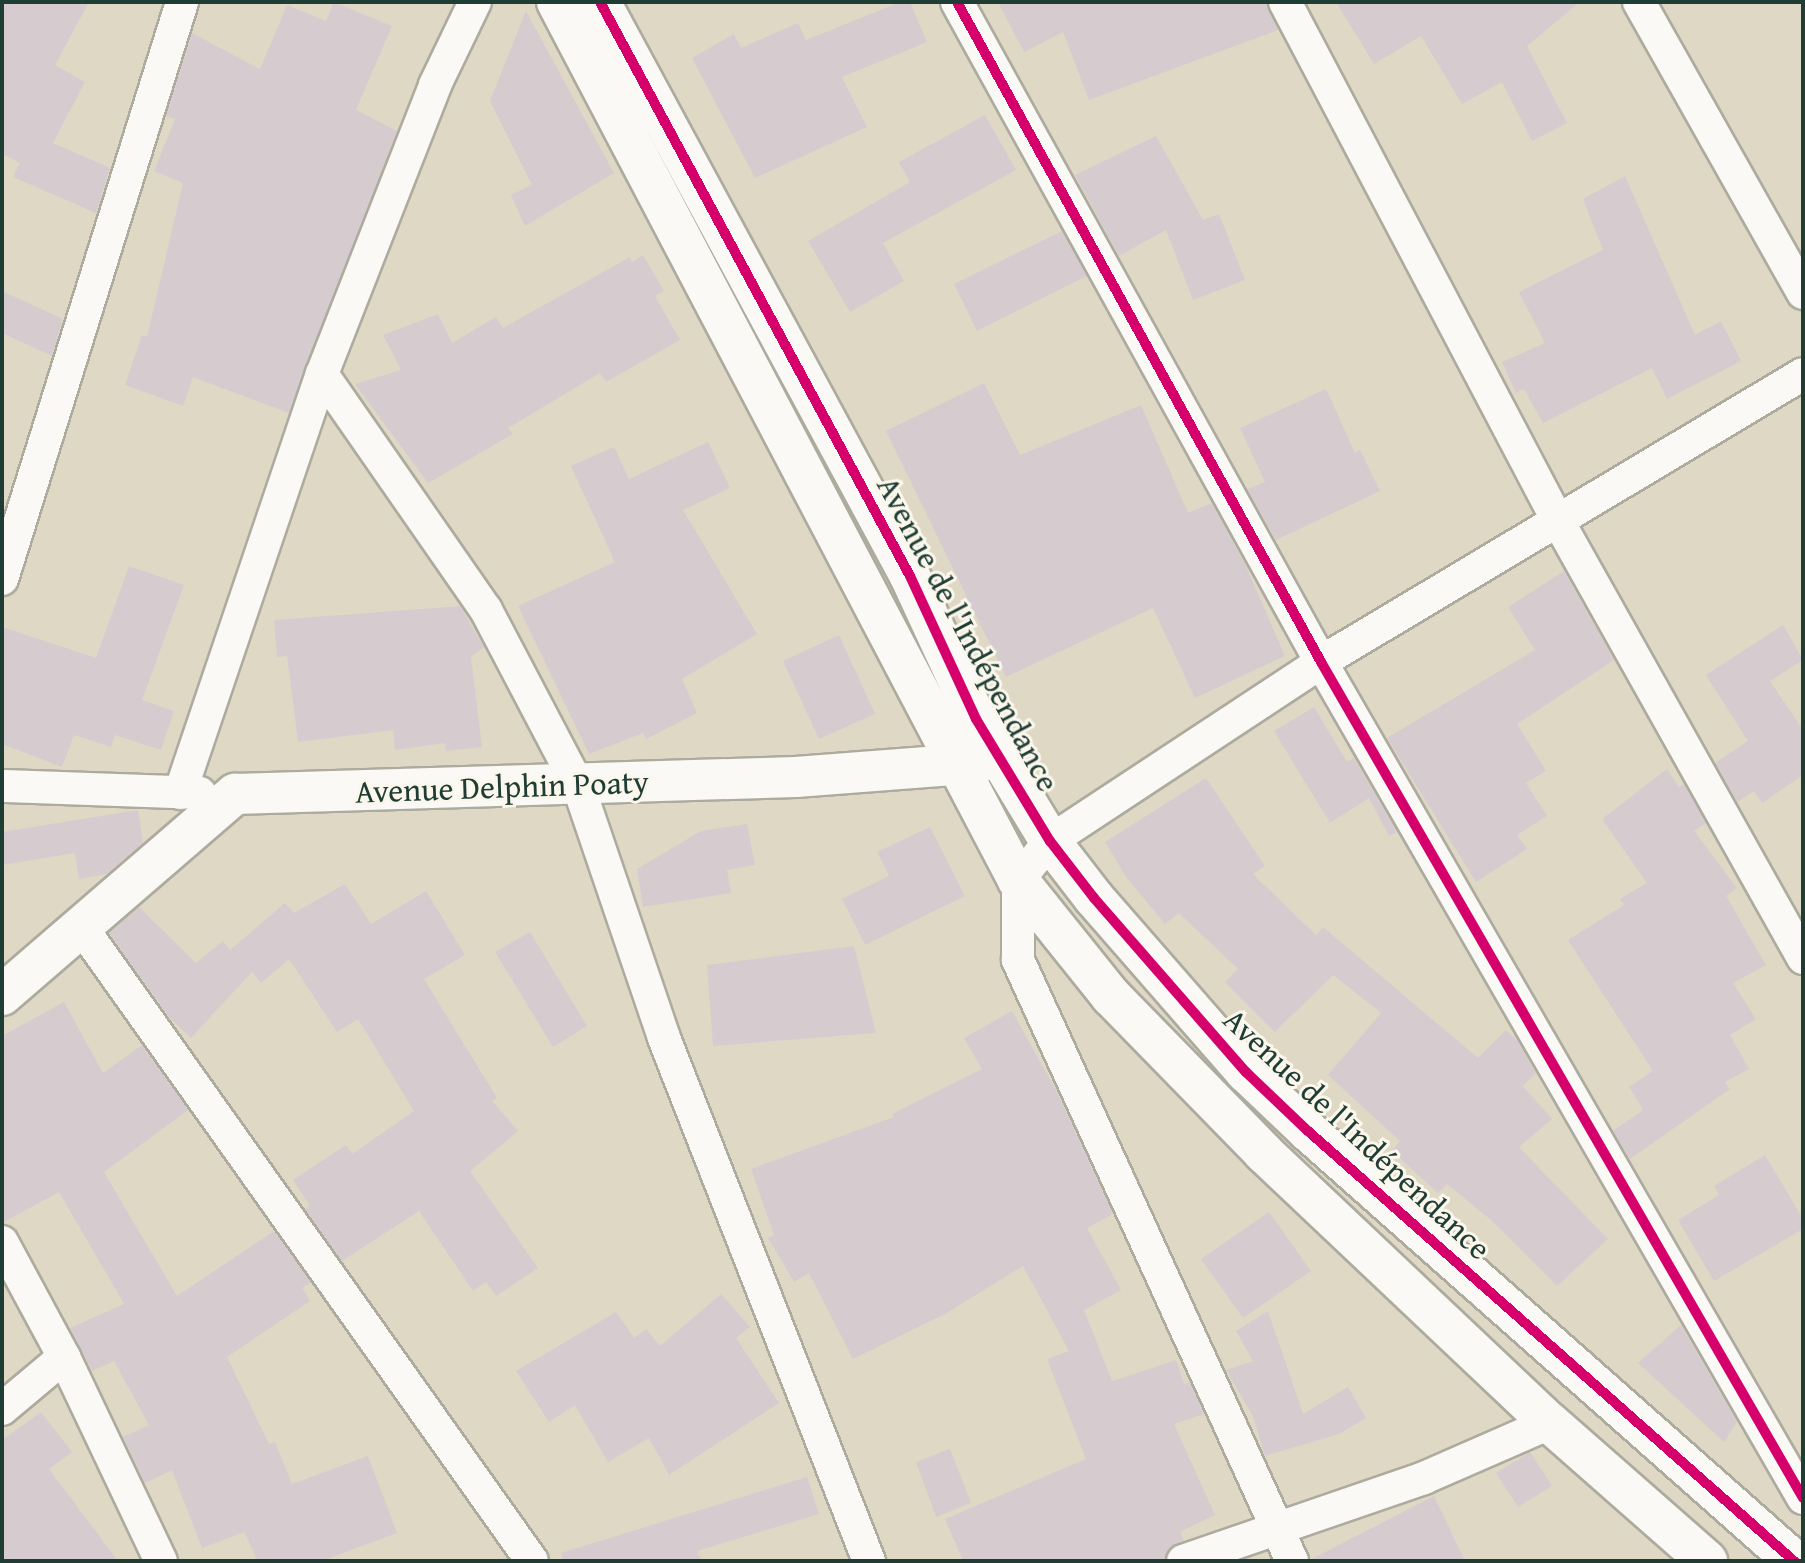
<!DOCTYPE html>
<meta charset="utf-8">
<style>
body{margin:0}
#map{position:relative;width:1805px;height:1563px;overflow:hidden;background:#dfd8c5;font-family:"Gentium Book Plus",serif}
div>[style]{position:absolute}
.building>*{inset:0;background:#d6ccd0}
.roads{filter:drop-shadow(2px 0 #acab9e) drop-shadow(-2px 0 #acab9e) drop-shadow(0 2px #acab9e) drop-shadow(0 -2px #acab9e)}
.minor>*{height:32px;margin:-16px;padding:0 16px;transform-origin:16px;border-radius:16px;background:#faf9f6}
.tertiary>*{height:40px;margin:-20px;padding:0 20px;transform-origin:20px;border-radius:20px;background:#faf9f6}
.cycleway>*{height:10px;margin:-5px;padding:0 5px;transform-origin:5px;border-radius:5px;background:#d6006c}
span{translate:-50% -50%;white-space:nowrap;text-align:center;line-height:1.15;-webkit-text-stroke:6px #fbf7ec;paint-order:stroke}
.street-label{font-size:32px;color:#1f3d34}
.frame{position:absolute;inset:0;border:4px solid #1f3d34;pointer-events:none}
</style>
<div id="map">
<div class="building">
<i style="clip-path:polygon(2px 2px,89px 2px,55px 65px,85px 82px,53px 143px,110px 168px,96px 213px,13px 177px,20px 163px,2px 154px)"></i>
<i style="clip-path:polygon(334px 2px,392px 26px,356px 110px,397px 131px,289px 413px,193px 377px,183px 406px,125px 385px,142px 335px,147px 337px,183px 183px,154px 171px,175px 119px,166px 116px,192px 33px,260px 69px,287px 5px,326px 21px)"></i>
<i style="clip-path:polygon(900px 2px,910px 2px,927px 42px,842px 77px,867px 127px,755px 178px,692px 58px,734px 34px,741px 48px,798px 23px,806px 40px)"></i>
<i style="clip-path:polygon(998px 2px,1266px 2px,1278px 30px,1089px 100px,1063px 32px,1024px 52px)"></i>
<i style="clip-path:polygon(1336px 2px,1580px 2px,1527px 46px,1567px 123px,1532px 141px,1502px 82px,1462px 104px,1421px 36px,1374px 64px)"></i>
<i style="clip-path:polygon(526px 11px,614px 173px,525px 226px,511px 195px,532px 185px,490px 101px)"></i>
<i style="clip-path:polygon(985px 115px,1016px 170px,883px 243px,904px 281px,850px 312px,808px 241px,910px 182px,899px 162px)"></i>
<i style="clip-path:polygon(1156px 136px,1203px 220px,1219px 214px,1245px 280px,1193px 300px,1166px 230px,1119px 256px,1075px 175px)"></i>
<i style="clip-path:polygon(1625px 176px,1695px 335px,1721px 321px,1741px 361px,1667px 399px,1652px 368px,1543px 423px,1524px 389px,1516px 393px,1502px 362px,1545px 343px,1519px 292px,1603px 250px,1583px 199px)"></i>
<i style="clip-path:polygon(1062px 231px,1087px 276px,977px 331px,954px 284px)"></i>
<i style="clip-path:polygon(643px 255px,664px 291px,655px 296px,680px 340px,606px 382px,600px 373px,508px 428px,513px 434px,428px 483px,355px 384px,401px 370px,383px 335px,438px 314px,452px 343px,496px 317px,503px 328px,630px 257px,632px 262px)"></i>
<i style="clip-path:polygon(2px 291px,63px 319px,52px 356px,2px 333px)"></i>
<i style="clip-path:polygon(984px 383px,1020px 455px,1141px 405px,1188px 513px,1212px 503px,1246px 566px,1285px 656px,1195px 698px,1153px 608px,1006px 677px,886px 431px)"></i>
<i style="clip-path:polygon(1326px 389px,1355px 453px,1360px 450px,1380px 491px,1276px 540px,1247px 489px,1265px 482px,1240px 428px)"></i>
<i style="clip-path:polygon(708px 442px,730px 488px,683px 510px,757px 634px,682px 679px,697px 713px,646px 739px,643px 733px,589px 754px,518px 606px,615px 562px,571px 466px,614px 447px,629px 479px)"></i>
<i style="clip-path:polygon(129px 566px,184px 585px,142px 700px,174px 711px,161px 750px,115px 735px,111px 747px,74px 735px,62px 767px,2px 744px,2px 627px,96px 658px)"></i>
<i style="clip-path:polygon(1564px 571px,1614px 660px,1517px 724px,1546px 771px,1526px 783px,1547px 816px,1517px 835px,1527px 849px,1476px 882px,1387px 738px,1535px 650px,1508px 607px)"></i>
<i style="clip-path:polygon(460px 606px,484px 647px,471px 657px,482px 747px,446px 751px,445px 743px,395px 750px,393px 730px,298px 742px,287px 656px,277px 657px,274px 620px)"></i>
<i style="clip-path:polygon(1783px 625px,1803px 660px,1770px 681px,1803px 730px,1803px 775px,1762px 803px,1754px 791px,1737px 802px,1715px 763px,1748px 741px,1706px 675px)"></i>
<i style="clip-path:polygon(839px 635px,875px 714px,819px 739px,783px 661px)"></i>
<i style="clip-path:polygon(1314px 707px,1347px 762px,1354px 758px,1397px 832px,1389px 836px,1369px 798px,1330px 823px,1274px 731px)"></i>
<i style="clip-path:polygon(1667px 769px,1679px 787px,1684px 784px,1706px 823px,1694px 831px,1737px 888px,1726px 896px,1766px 965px,1733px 983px,1756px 1019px,1730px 1035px,1749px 1069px,1725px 1082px,1730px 1089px,1630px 1159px,1613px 1131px,1643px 1110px,1629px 1087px,1653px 1071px,1568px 940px,1624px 905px,1620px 899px,1647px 883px,1602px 819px)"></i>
<i style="clip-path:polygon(1206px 778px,1265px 866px,1253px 874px,1316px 935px,1323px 927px,1478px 1058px,1506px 1030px,1517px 1040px,1536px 1073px,1523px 1086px,1552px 1119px,1519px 1147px,1608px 1239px,1557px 1286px,1491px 1220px,1447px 1184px,1438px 1193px,1392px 1151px,1400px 1141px,1328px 1075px,1381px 1013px,1333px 975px,1275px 1032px,1225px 982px,1238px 969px,1179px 913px,1165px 924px,1126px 877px,1105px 842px)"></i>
<i style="clip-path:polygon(138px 810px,143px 843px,106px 874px,79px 879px,75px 853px,2px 865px,2px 832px)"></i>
<i style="clip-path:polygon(747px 824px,755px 865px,727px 870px,731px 893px,643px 907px,637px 869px,701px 831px)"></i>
<i style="clip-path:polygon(930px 827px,965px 896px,865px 945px,842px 899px,889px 876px,877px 852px)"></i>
<i style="clip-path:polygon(345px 884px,371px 924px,426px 891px,465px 955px,424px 979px,497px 1098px,492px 1101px,518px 1131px,470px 1171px,538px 1268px,496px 1296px,486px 1282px,473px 1291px,419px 1211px,342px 1261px,305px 1209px,310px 1206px,293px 1180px,346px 1145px,352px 1154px,414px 1111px,358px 1019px,337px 1032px,289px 959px,261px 983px,252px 972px,191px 1038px,170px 1018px,109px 933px,139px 907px,196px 963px,223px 941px,230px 950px,285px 903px,294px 913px)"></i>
<i style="clip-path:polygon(530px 932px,587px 1026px,553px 1047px,495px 952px)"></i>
<i style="clip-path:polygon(854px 946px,876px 1033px,713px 1046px,707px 965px)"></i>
<i style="clip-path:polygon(64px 1002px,103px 1073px,142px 1045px,188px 1110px,104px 1172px,177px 1296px,274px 1231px,311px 1282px,302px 1288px,310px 1301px,227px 1357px,269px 1444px,275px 1442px,292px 1484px,368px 1456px,397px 1533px,322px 1561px,258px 1561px,244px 1532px,202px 1548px,172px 1470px,145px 1483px,123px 1437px,149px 1425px,114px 1361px,92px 1371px,70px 1328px,124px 1304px,59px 1192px,2px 1223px,2px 1036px)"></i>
<i style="clip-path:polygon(1012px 1011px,1056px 1090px,1113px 1214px,1087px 1228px,1121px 1290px,1084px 1310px,1112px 1381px,1176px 1360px,1184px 1384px,1190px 1382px,1204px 1414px,1174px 1424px,1215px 1515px,1180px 1532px,1184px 1541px,1169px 1548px,1164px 1561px,963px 1561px,945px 1519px,1086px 1459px,1047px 1359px,1069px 1351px,1023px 1266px,945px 1314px,853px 1359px,809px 1273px,794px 1282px,768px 1238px,774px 1235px,751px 1169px,894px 1117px,892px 1114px,982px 1069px,964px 1038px)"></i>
<i style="clip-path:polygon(1765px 1155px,1803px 1219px,1803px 1229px,1714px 1281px,1678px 1220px,1719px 1195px,1714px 1186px)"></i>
<i style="clip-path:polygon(1269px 1212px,1311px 1271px,1243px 1318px,1201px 1259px)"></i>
<i style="clip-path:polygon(721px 1294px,750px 1327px,736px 1338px,779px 1403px,669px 1475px,649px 1438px,608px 1462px,575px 1405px,549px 1422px,516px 1371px,616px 1312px,634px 1338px,646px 1329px,660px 1346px)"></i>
<i style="clip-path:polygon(1268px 1311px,1303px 1414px,1348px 1387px,1366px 1418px,1339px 1434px,1265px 1456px,1253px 1416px,1226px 1370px,1253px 1361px,1236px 1331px)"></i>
<i style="clip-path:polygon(1681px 1325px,1737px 1422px,1724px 1442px,1638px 1363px)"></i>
<i style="clip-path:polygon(41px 1412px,72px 1452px,49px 1469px,118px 1561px,2px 1561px,2px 1440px)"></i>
<i style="clip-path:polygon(950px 1449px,971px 1503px,936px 1517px,916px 1462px)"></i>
<i style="clip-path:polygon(1530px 1452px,1552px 1486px,1518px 1507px,1496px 1473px)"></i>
<i style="clip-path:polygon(807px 1477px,819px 1514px,697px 1551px,702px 1561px,563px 1561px,561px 1553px)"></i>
<i style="clip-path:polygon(1434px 1496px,1465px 1561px,1311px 1561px,1310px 1560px)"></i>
</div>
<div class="roads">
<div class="minor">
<i style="left:957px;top:2px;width:754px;rotate:61.12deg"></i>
<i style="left:1321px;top:662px;width:965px;rotate:60.03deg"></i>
<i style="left:1285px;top:2px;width:586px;rotate:62.26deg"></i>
<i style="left:1558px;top:521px;width:501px;rotate:60.72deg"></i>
<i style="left:1639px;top:2px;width:334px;rotate:60.6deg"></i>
<i style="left:322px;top:374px;width:287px;rotate:55.2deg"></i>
<i style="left:486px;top:610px;width:198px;rotate:62.3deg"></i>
<i style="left:578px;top:785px;width:267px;rotate:71.2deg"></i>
<i style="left:664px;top:1038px;width:562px;rotate:68.6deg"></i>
<i style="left:2px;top:579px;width:604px;rotate:-72.67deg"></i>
<i style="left:2px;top:786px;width:198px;rotate:2deg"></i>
<i style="left:180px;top:793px;width:442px;rotate:-71.3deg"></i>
<i style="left:322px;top:374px;width:310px;rotate:-68.6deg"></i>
<i style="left:435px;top:85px;width:92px;rotate:-64.3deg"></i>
<i style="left:80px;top:925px;width:780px;rotate:54.6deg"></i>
<i style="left:2px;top:1242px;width:131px;rotate:61.7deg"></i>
<i style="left:64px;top:1357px;width:226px;rotate:64.6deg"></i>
<i style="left:2px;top:1409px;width:81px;rotate:-40deg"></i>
<i style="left:1183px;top:1561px;width:255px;rotate:-19deg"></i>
<i style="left:1424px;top:1478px;width:137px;rotate:-23.6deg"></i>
<i style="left:1292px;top:1561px;width:661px;rotate:-114.51deg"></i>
<i style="left:1018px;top:960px;width:80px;rotate:-90deg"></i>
<i style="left:1018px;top:880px;width:50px;rotate:-50.6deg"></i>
<i style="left:1050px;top:841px;width:325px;rotate:-33.4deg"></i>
<i style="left:1321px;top:662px;width:561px;rotate:-30.86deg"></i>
</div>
<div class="tertiary">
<i style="left:557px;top:2px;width:992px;rotate:62.3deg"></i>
<i style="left:1018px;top:880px;width:149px;rotate:51.3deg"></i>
<i style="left:1111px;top:996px;width:219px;rotate:45.7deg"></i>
<i style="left:1264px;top:1153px;width:393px;rotate:43.4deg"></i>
<i style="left:1550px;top:1423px;width:209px;rotate:41.3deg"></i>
<i style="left:600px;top:2px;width:652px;rotate:61.63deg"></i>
<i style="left:910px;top:576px;width:157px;rotate:65.2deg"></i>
<i style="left:976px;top:719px;width:143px;rotate:58.8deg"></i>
<i style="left:1050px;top:841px;width:72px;rotate:52.3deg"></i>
<i style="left:1094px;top:898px;width:231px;rotate:48.9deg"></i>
<i style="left:1246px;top:1072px;width:86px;rotate:43.6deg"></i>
<i style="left:1308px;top:1131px;width:649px;rotate:41.5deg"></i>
<i style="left:2px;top:995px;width:308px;rotate:-40.8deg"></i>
<i style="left:235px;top:794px;width:561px;rotate:-1.74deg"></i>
<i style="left:796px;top:777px;width:183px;rotate:-4.4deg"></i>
</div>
</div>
<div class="cycleway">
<i style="left:600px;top:2px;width:652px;rotate:61.63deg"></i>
<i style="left:910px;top:576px;width:157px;rotate:65.2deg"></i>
<i style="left:976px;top:719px;width:143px;rotate:58.8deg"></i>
<i style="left:1050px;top:841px;width:72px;rotate:52.3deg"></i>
<i style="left:1094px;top:898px;width:231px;rotate:48.9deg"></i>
<i style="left:1246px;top:1072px;width:86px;rotate:43.6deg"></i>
<i style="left:1308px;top:1131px;width:649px;rotate:41.5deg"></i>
<i style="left:957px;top:2px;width:754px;rotate:61.12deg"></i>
<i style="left:1321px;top:662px;width:965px;rotate:60.03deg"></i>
</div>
<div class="street-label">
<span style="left:968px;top:634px;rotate:62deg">Avenue de l'Indépendance</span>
<span style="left:502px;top:787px;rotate:-2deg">Avenue Delphin Poaty</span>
<span style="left:1357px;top:1134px;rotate:43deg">Avenue de l'Indépendance</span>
</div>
<div class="frame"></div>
</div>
